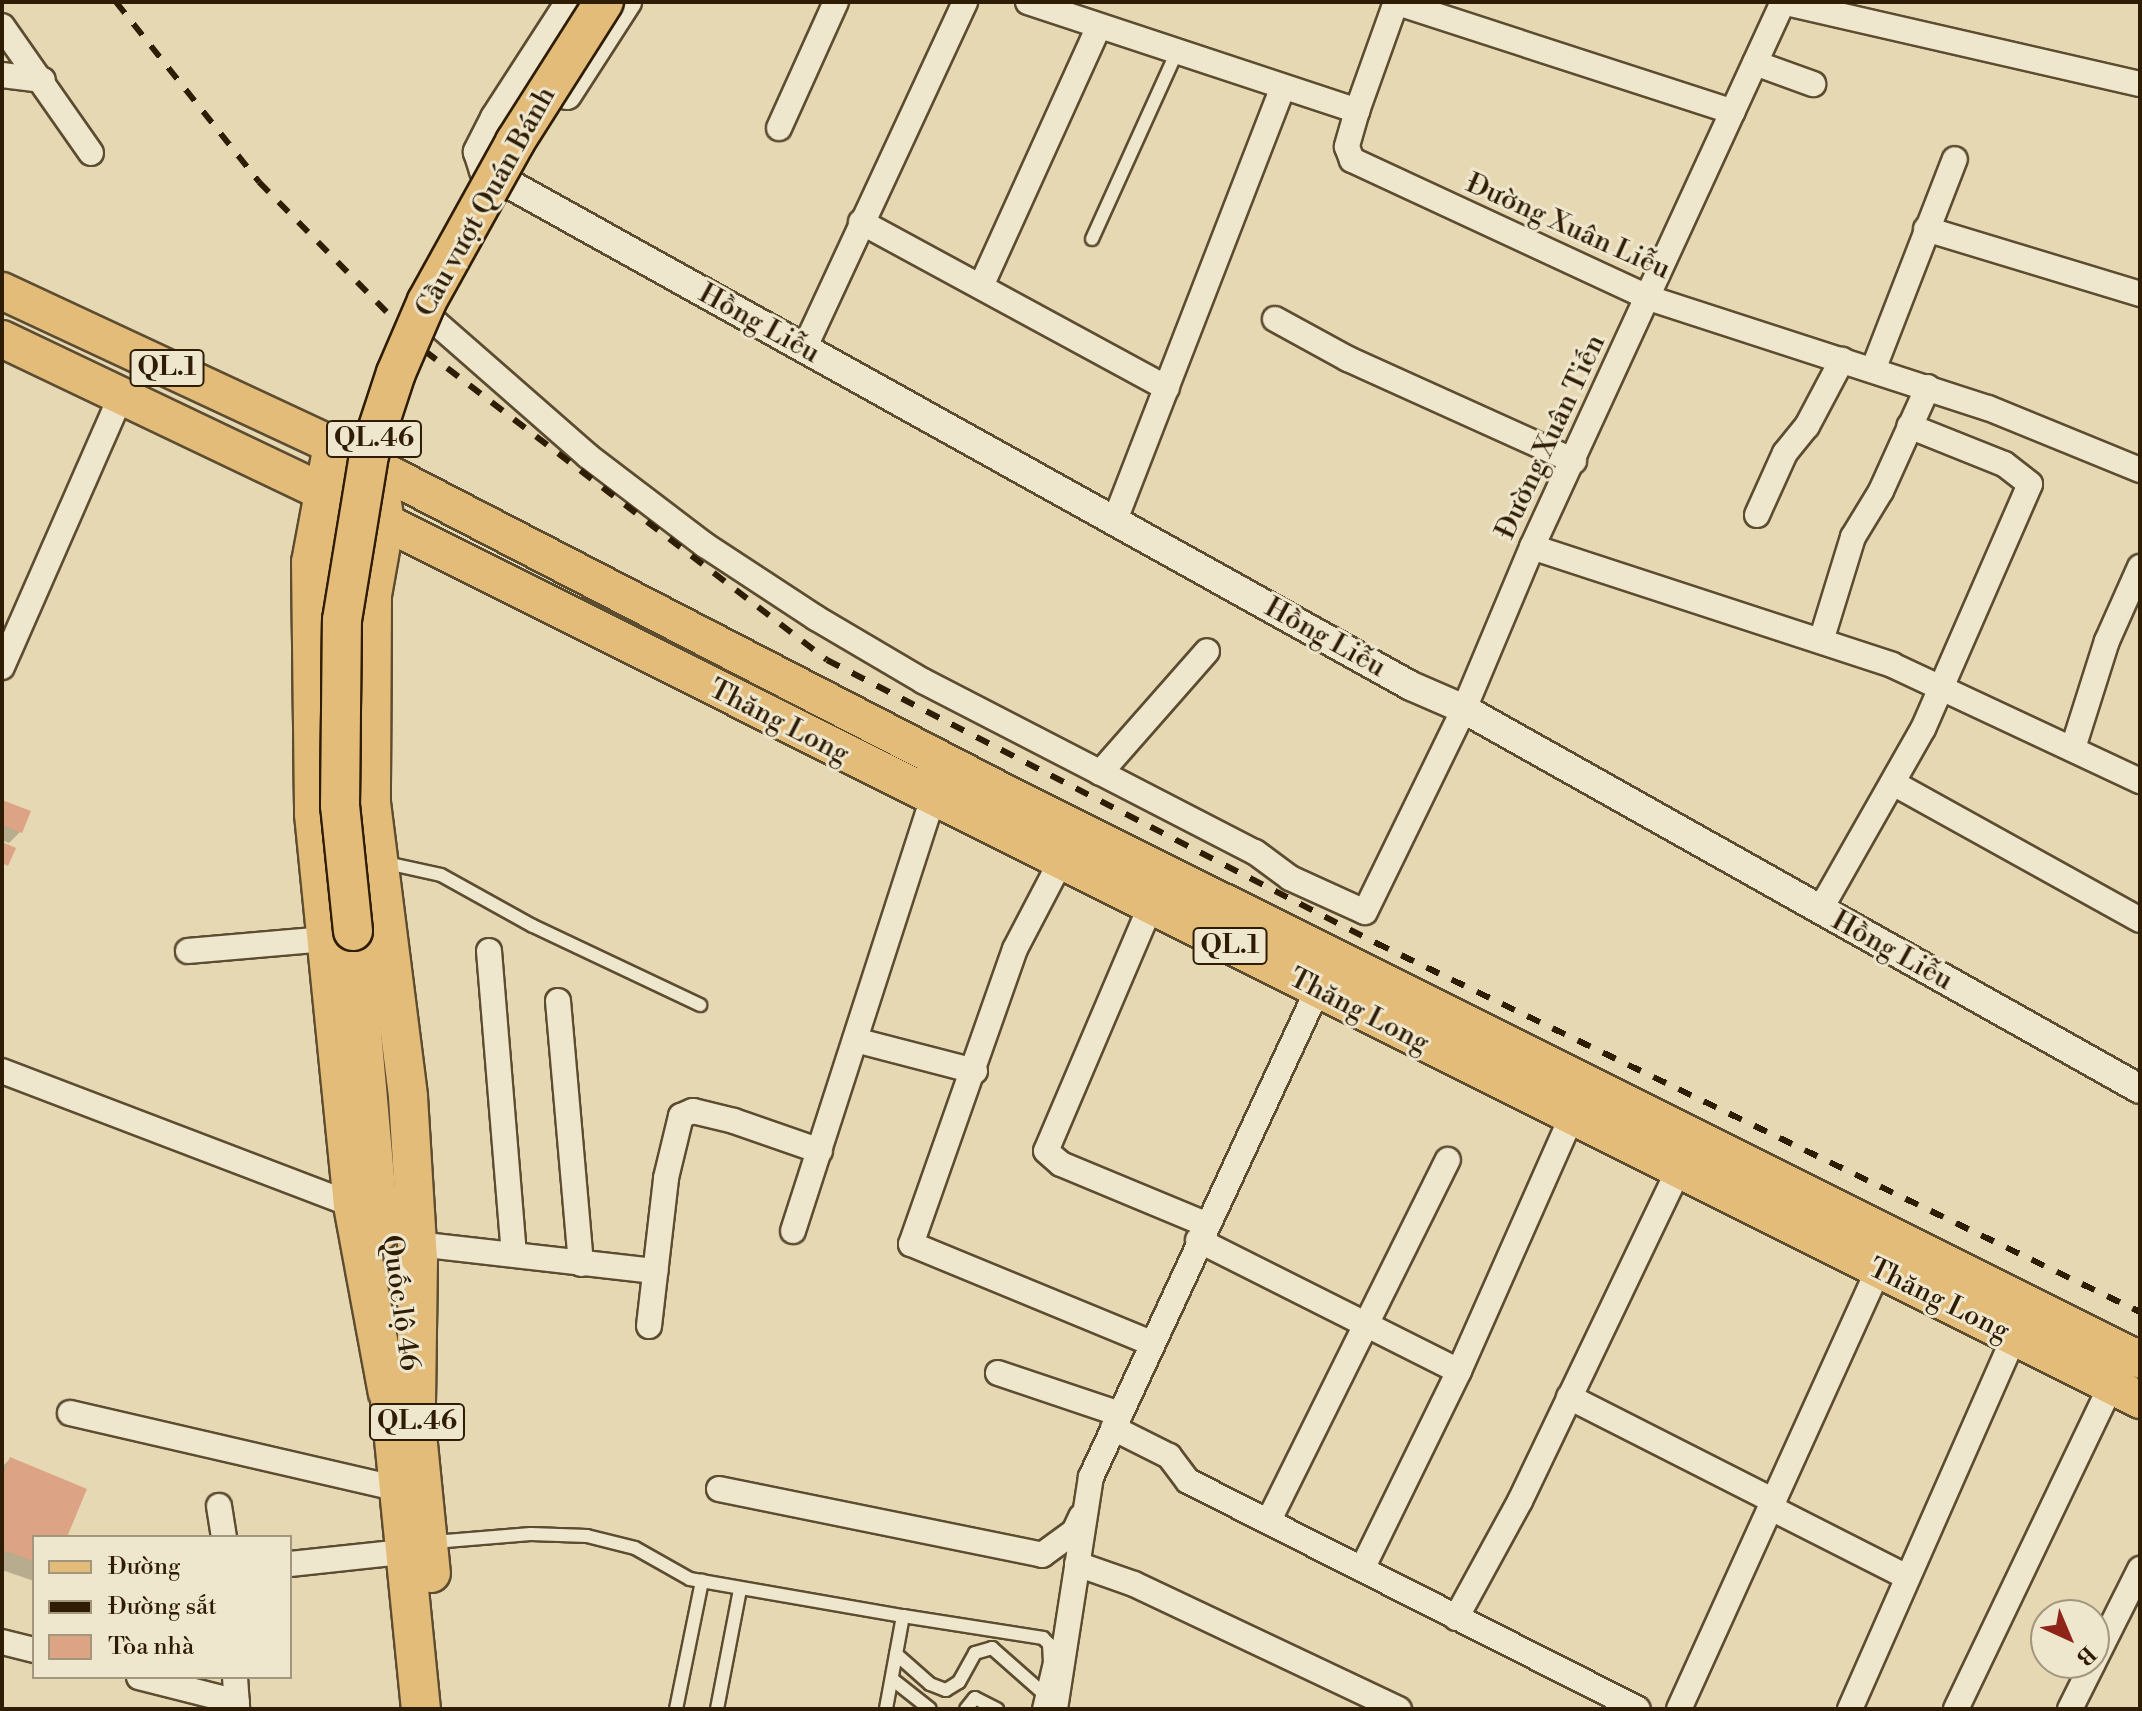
<!DOCTYPE html>
<meta charset="utf-8">
<style>
body{margin:0}
#map{position:relative;width:2142px;height:1711px;overflow:hidden;background:#e6d8b3;font-family:"Libre Bodoni",serif}
div>[style]{position:absolute}
.shadow>*{inset:0;background:#0003}
.building>*{inset:0;background:#dca385}
.roads{filter:drop-shadow(2px 0 #5c4c30) drop-shadow(-2px 0 #5c4c30) drop-shadow(0 2px #5c4c30) drop-shadow(0 -2px #5c4c30)}
.service>*{height:12px;margin:-6px;padding:0 6px;transform-origin:6px;border-radius:6px;background:#efe6ce}
.minor>*{height:24px;margin:-12px;padding:0 12px;transform-origin:12px;border-radius:12px;background:#efe6ce}
.tertiary>*{height:28px;margin:-14px;padding:0 14px;transform-origin:14px;border-radius:14px;background:#efe6ce}
.primary>*{height:36px;margin:-18px;padding:0 18px;transform-origin:18px;border-radius:18px;background:#e3bc7a}
.trunk>*{height:38px;margin:-19px;padding:0 19px;transform-origin:19px;border-radius:19px;background:#e3bc7a}
.rail>*{height:6px;margin-top:-3px;transform-origin:0;background:repeating-linear-gradient(90deg,#2e1d04 0 14px,transparent 0 28px)}
.bridges{filter:drop-shadow(2px 0 #2e1d04) drop-shadow(-2px 0 #2e1d04) drop-shadow(0 2px #2e1d04) drop-shadow(0 -2px #2e1d04)}
.trunk-bridge>*{height:38px;margin:-19px;padding:0 19px;transform-origin:19px;border-radius:19px;background:#e3bc7a}
span{translate:-50% -50%;white-space:nowrap;text-align:center;line-height:1.15;-webkit-text-stroke:6px #efe6ce;paint-order:stroke}
.shield-label span{padding:2px 6px;background:#efe6ce;border:2px solid;border-radius:6px;-webkit-text-stroke-width:0}
.shield-label{font-size:26px;color:#2e1d04;font-weight:700}
.street-label{font-size:28px;color:#2e1d04}
.frame{position:absolute;inset:0;border:4px solid #2e1d04;pointer-events:none}
.legend{position:absolute;left:32px;top:1535px;width:260px;height:144px;box-sizing:border-box;background:#efe6ce;border:2px solid #a2967d;margin:0;padding:10px 14px;list-style:none;font-size:24px;color:#2e1d04}
.legend li{display:flex;align-items:center;gap:16px;height:40px}
.legend b{width:40px;border:2px solid #a2967d}
.north{position:absolute;left:2030px;top:1599px;width:80px;height:80px;box-sizing:border-box;background:#efe6ce;border:2px solid #a2967d;border-radius:50%;rotate:136deg;font-size:22px;font-weight:700;line-height:32px;text-align:center;color:#2e1d04}
.north::after{content:'';display:block;margin:auto;width:28px;height:36px;background:#8f2418;clip-path:polygon(50% 0,100% 100%,50% 72%,0 100%)}
</style>
<div id="map">
<div class="shadow">
<i style="clip-path:polygon(2px 802px,20px 832px,9px 843px,2px 840px)"></i>
<i style="clip-path:polygon(10px 1459px,65px 1537px,34px 1537px,34px 1581px,2px 1570px,2px 1467px)"></i>
</div>
<div class="building">
<i style="clip-path:polygon(2px 800px,31px 811px,22px 833px,2px 825px)"></i>
<i style="clip-path:polygon(2px 842px,16px 848px,8px 866px,2px 863px)"></i>
<i style="clip-path:polygon(10px 1457px,87px 1489px,67px 1537px,34px 1537px,34px 1561px,2px 1550px,2px 1477px)"></i>
</div>
<div class="roads">
<div class="service">
<i style="left:1092px;top:239px;width:205px;rotate:-65.6deg"></i>
<i style="left:382px;top:862px;width:60px;rotate:12.4deg"></i>
<i style="left:441px;top:875px;width:105px;rotate:29deg"></i>
<i style="left:533px;top:926px;width:185px;rotate:25.3deg"></i>
<i style="left:434px;top:1542px;width:97px;rotate:-4.7deg"></i>
<i style="left:531px;top:1534px;width:56px;rotate:2deg"></i>
<i style="left:587px;top:1536px;width:49px;rotate:14deg"></i>
<i style="left:635px;top:1548px;width:63px;rotate:29.4deg"></i>
<i style="left:690px;top:1579px;width:216px;rotate:9.9deg"></i>
<i style="left:903px;top:1616px;width:95px;rotate:100.4deg"></i>
<i style="left:903px;top:1616px;width:142px;rotate:8.9deg"></i>
<i style="left:1043px;top:1638px;width:8px;rotate:45deg"></i>
<i style="left:1049px;top:1644px;width:18px;rotate:87deg"></i>
<i style="left:1050px;top:1662px;width:48px;rotate:103.2deg"></i>
<i style="left:896px;top:1654px;width:45px;rotate:41.4deg"></i>
<i style="left:930px;top:1684px;width:17px;rotate:21deg"></i>
<i style="left:946px;top:1690px;width:15px;rotate:-32deg"></i>
<i style="left:959px;top:1682px;width:33px;rotate:-61deg"></i>
<i style="left:975px;top:1653px;width:18px;rotate:-16deg"></i>
<i style="left:992px;top:1648px;width:68px;rotate:41.4deg"></i>
<i style="left:892px;top:1679px;width:48px;rotate:38.3deg"></i>
<i style="left:676px;top:1709px;width:131px;rotate:-78.5deg"></i>
<i style="left:717px;top:1709px;width:121px;rotate:-79.1deg"></i>
<i style="left:966px;top:1709px;width:14px;rotate:-51deg"></i>
<i style="left:975px;top:1698px;width:25px;rotate:27deg"></i>
</div>
<div class="minor">
<i style="left:1028px;top:2px;width:347px;rotate:18.3deg"></i>
<i style="left:1357px;top:111px;width:37px;rotate:106deg"></i>
<i style="left:1347px;top:147px;width:14px;rotate:69deg"></i>
<i style="left:1352px;top:160px;width:327px;rotate:24.9deg"></i>
<i style="left:1649px;top:298px;width:356px;rotate:18deg"></i>
<i style="left:1988px;top:408px;width:164px;rotate:22.2deg"></i>
<i style="left:1395px;top:2px;width:355px;rotate:18deg"></i>
<i style="left:1782px;top:2px;width:367px;rotate:12.9deg"></i>
<i style="left:2px;top:26px;width:155px;rotate:55deg"></i>
<i style="left:1755px;top:63px;width:62px;rotate:19.9deg"></i>
<i style="left:2px;top:75px;width:41px;rotate:7deg"></i>
<i style="left:1357px;top:111px;width:116px;rotate:-70.3deg"></i>
<i style="left:779px;top:128px;width:138px;rotate:-65.7deg"></i>
<i style="left:861px;top:222px;width:348px;rotate:28.5deg"></i>
<i style="left:1926px;top:229px;width:224px;rotate:16.9deg"></i>
<i style="left:982px;top:284px;width:281px;rotate:-65.6deg"></i>
<i style="left:1275px;top:319px;width:83px;rotate:28.7deg"></i>
<i style="left:1348px;top:359px;width:248px;rotate:24.3deg"></i>
<i style="left:435px;top:322px;width:203px;rotate:41.2deg"></i>
<i style="left:588px;top:456px;width:147px;rotate:37.3deg"></i>
<i style="left:705px;top:545px;width:133px;rotate:33.3deg"></i>
<i style="left:816px;top:618px;width:124px;rotate:30.5deg"></i>
<i style="left:923px;top:681px;width:373px;rotate:27.3deg"></i>
<i style="left:1255px;top:852px;width:44px;rotate:36.6deg"></i>
<i style="left:1290px;top:878px;width:82px;rotate:24.4deg"></i>
<i style="left:1365px;top:912px;width:226px;rotate:-64deg"></i>
<i style="left:1464px;top:709px;width:176px;rotate:-67.2deg"></i>
<i style="left:1532px;top:547px;width:600px;rotate:-65.27deg"></i>
<i style="left:804px;top:349px;width:383px;rotate:-65.1deg"></i>
<i style="left:1873px;top:370px;width:226px;rotate:-68.8deg"></i>
<i style="left:1757px;top:515px;width:68px;rotate:-65.7deg"></i>
<i style="left:1785px;top:453px;width:35px;rotate:-51deg"></i>
<i style="left:1807px;top:426px;width:75px;rotate:-62.1deg"></i>
<i style="left:1115px;top:520px;width:464px;rotate:-68.8deg"></i>
<i style="left:1532px;top:547px;width:379px;rotate:18.1deg"></i>
<i style="left:1892px;top:665px;width:274px;rotate:25.1deg"></i>
<i style="left:1821px;top:641px;width:109px;rotate:-72.9deg"></i>
<i style="left:1853px;top:537px;width:54px;rotate:-58.7deg"></i>
<i style="left:1881px;top:491px;width:114px;rotate:-65.7deg"></i>
<i style="left:2px;top:667px;width:296px;rotate:-66.3deg"></i>
<i style="left:2073px;top:748px;width:112px;rotate:-72.4deg"></i>
<i style="left:2107px;top:641px;width:81px;rotate:-66deg"></i>
<i style="left:1100px;top:773px;width:162px;rotate:-48.7deg"></i>
<i style="left:1893px;top:783px;width:282px;rotate:29deg"></i>
<i style="left:1061px;top:861px;width:99px;rotate:117.6deg"></i>
<i style="left:1015px;top:949px;width:313px;rotate:109.4deg"></i>
<i style="left:911px;top:1244px;width:260px;rotate:22.4deg"></i>
<i style="left:1151px;top:905px;width:267px;rotate:113.1deg"></i>
<i style="left:1046px;top:1151px;width:20px;rotate:41deg"></i>
<i style="left:1061px;top:1164px;width:156px;rotate:22.6deg"></i>
<i style="left:1820px;top:910px;width:208px;rotate:-60.4deg"></i>
<i style="left:1923px;top:729px;width:267px;rotate:-66.4deg"></i>
<i style="left:2030px;top:484px;width:33px;rotate:-142deg"></i>
<i style="left:2004px;top:464px;width:102px;rotate:-158.2deg"></i>
<i style="left:188px;top:951px;width:138px;rotate:-5deg"></i>
<i style="left:489px;top:951px;width:303px;rotate:85.3deg"></i>
<i style="left:558px;top:1001px;width:264px;rotate:85deg"></i>
<i style="left:855px;top:1040px;width:124px;rotate:14.5deg"></i>
<i style="left:2px;top:1071px;width:376px;rotate:20.9deg"></i>
<i style="left:793px;top:1231px;width:453px;rotate:-72.1deg"></i>
<i style="left:1198px;top:1240px;width:292px;rotate:26.7deg"></i>
<i style="left:417px;top:1244px;width:240px;rotate:6.5deg"></i>
<i style="left:649px;top:1326px;width:149px;rotate:-83.4deg"></i>
<i style="left:666px;top:1178px;width:64px;rotate:-76.4deg"></i>
<i style="left:681px;top:1116px;width:13px;rotate:-23deg"></i>
<i style="left:693px;top:1111px;width:42px;rotate:13.7deg"></i>
<i style="left:734px;top:1121px;width:91px;rotate:19.2deg"></i>
<i style="left:998px;top:1373px;width:129px;rotate:18.6deg"></i>
<i style="left:1569px;top:1397px;width:230px;rotate:26.9deg"></i>
<i style="left:70px;top:1413px;width:334px;rotate:13deg"></i>
<i style="left:1113px;top:1428px;width:63px;rotate:26.6deg"></i>
<i style="left:1169px;top:1456px;width:31px;rotate:53deg"></i>
<i style="left:1188px;top:1481px;width:504px;rotate:26.87deg"></i>
<i style="left:719px;top:1489px;width:330px;rotate:11.5deg"></i>
<i style="left:1042px;top:1555px;width:39px;rotate:-36deg"></i>
<i style="left:1074px;top:1532px;width:17px;rotate:-65deg"></i>
<i style="left:219px;top:1506px;width:31px;rotate:81deg"></i>
<i style="left:1771px;top:1508px;width:153px;rotate:26.9deg"></i>
<i style="left:1269px;top:1520px;width:402px;rotate:-63.6deg"></i>
<i style="left:290px;top:1564px;width:114px;rotate:-6.1deg"></i>
<i style="left:1077px;top:1564px;width:60px;rotate:19.3deg"></i>
<i style="left:1134px;top:1584px;width:293px;rotate:25.3deg"></i>
<i style="left:1362px;top:1569px;width:220px;rotate:-63.9deg"></i>
<i style="left:1459px;top:1371px;width:277px;rotate:-66.1deg"></i>
<i style="left:1456px;top:1618px;width:133px;rotate:-61.3deg"></i>
<i style="left:1520px;top:1501px;width:366px;rotate:-64.4deg"></i>
<i style="left:2px;top:1642px;width:33px;rotate:14deg"></i>
<i style="left:2094px;top:1661px;width:103px;rotate:-63.4deg"></i>
<i style="left:139px;top:1677px;width:101px;rotate:14.3deg"></i>
<i style="left:235px;top:1677px;width:32px;rotate:86deg"></i>
<i style="left:1055px;top:1709px;width:235px;rotate:-81.2deg"></i>
<i style="left:1091px;top:1477px;width:536px;rotate:-65.06deg"></i>
<i style="left:1679px;top:1709px;width:481px;rotate:-65.6deg"></i>
<i style="left:1850px;top:1709px;width:407px;rotate:-66.2deg"></i>
<i style="left:1956px;top:1709px;width:359px;rotate:-64.4deg"></i>
<i style="left:2070px;top:1709px;width:51px;rotate:-63.4deg"></i>
</div>
<div class="tertiary">
<i style="left:570px;top:2px;width:138px;rotate:122.9deg"></i>
<i style="left:495px;top:118px;width:38px;rotate:117deg"></i>
<i style="left:478px;top:152px;width:19px;rotate:72deg"></i>
<i style="left:484px;top:170px;width:1061px;rotate:29.1deg"></i>
<i style="left:1411px;top:686px;width:58px;rotate:23.5deg"></i>
<i style="left:1464px;top:709px;width:775px;rotate:29.34deg"></i>
<i style="left:567px;top:95px;width:111px;rotate:-57.2deg"></i>
</div>
<div class="primary">
<i style="left:2px;top:291px;width:365px;rotate:25deg"></i>
<i style="left:333px;top:445px;width:752px;rotate:27.38deg"></i>
<i style="left:1001px;top:791px;width:1273px;rotate:26.54deg"></i>
<i style="left:2px;top:339px;width:424px;rotate:25.5deg"></i>
<i style="left:385px;top:522px;width:1962px;rotate:26.58deg"></i>
</div>
<div class="trunk">
<i style="left:333px;top:445px;width:119px;rotate:100.6deg"></i>
<i style="left:311px;top:562px;width:252px;rotate:89.3deg"></i>
<i style="left:314px;top:814px;width:393px;rotate:84.3deg"></i>
<i style="left:353px;top:1205px;width:191px;rotate:79.5deg"></i>
<i style="left:376px;top:467px;width:56px;rotate:80.7deg"></i>
<i style="left:385px;top:522px;width:74px;rotate:100.1deg"></i>
<i style="left:372px;top:595px;width:208px;rotate:90.3deg"></i>
<i style="left:371px;top:803px;width:296px;rotate:82.8deg"></i>
<i style="left:408px;top:1097px;width:162px;rotate:86.5deg"></i>
<i style="left:418px;top:1259px;width:151px;rotate:90.8deg"></i>
<i style="left:353px;top:931px;width:301px;rotate:84.9deg"></i>
<i style="left:387px;top:1369px;width:342px;rotate:84.3deg"></i>
<i style="left:412px;top:1384px;width:190px;rotate:84.3deg"></i>
</div>
</div>
<div class="rail">
<i style="left:116px;top:2px;width:230px;rotate:51.5deg"></i>
<i style="left:259px;top:182px;width:237px;rotate:45.5deg"></i>
<i style="left:425px;top:351px;width:507px;rotate:37.55deg"></i>
<i style="left:827px;top:660px;width:618px;rotate:27.27deg"></i>
<i style="left:1376px;top:943px;width:848px;rotate:25.78deg"></i>
</div>
<div class="bridges">
<div class="trunk-bridge">
<i style="left:353px;top:931px;width:126px;rotate:-95.9deg"></i>
<i style="left:340px;top:806px;width:186px;rotate:-89.4deg"></i>
<i style="left:342px;top:620px;width:167px;rotate:-80.7deg"></i>
<i style="left:369px;top:455px;width:86px;rotate:-71.8deg"></i>
<i style="left:396px;top:373px;width:78px;rotate:-66.7deg"></i>
<i style="left:427px;top:301px;width:182px;rotate:-61deg"></i>
<i style="left:515px;top:142px;width:166px;rotate:-57.6deg"></i>
</div>
</div>
<div class="shield-label">
<span style="left:167px;top:368px">QL.1</span>
<span style="left:374px;top:439px">QL.46</span>
<span style="left:1230px;top:946px">QL.1</span>
<span style="left:417px;top:1422px">QL.46</span>
</div>
<div class="street-label">
<span style="left:486px;top:202px;rotate:-61deg">Cầu vượt Quán Bánh</span>
<span style="left:1568px;top:227px;rotate:24deg">Đường Xuân Liễu</span>
<span style="left:759px;top:324px;rotate:29deg">Hồng Liễu</span>
<span style="left:1551px;top:437px;rotate:-65deg">Đường Xuân Tiến</span>
<span style="left:1325px;top:638px;rotate:29deg">Hồng Liễu</span>
<span style="left:779px;top:722px;rotate:27deg">Thăng Long</span>
<span style="left:1892px;top:951px;rotate:29deg">Hồng Liễu</span>
<span style="left:1359px;top:1011px;rotate:27deg">Thăng Long</span>
<span style="left:1939px;top:1300px;rotate:26deg">Thăng Long</span>
<span style="left:400px;top:1303px;rotate:82deg">Quốc lộ 46</span>
</div>
<div class="frame"></div>
<ul class="legend">
<li><b style="height:10px;background:#e3bc7a"></b>Đường</li>
<li><b style="height:10px;background:#2e1d04"></b>Đường sắt</li>
<li><b style="height:22px;background:#dca385"></b>Tòa nhà</li>
</ul>
<div class="north">B</div>
</div>
